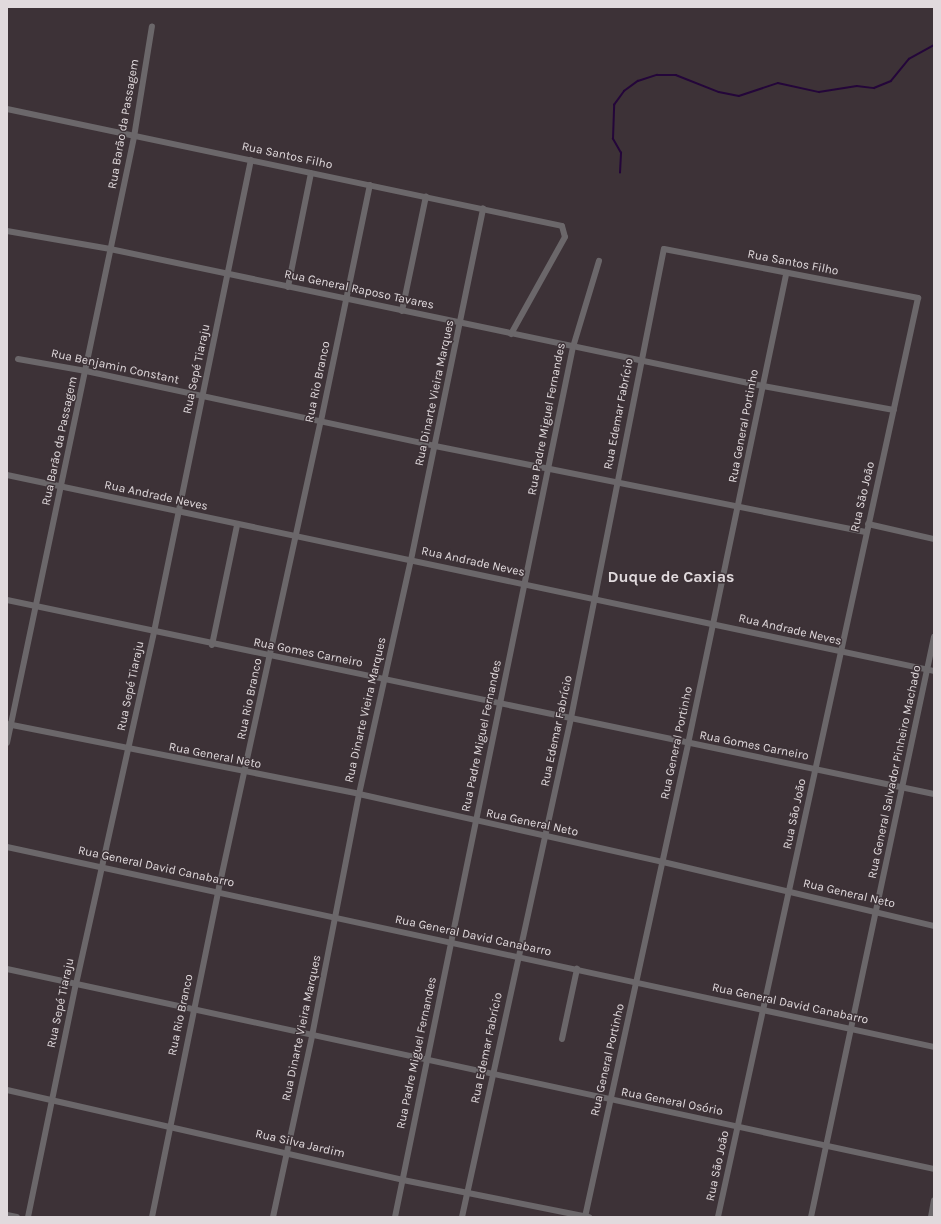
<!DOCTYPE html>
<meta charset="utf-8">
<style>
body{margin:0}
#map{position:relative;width:941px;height:1224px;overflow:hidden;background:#3d3237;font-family:Karla,sans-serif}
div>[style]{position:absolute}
.stream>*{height:1.5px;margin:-0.75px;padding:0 0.75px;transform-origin:0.75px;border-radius:0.75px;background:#24063a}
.minor>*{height:6px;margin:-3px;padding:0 3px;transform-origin:3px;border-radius:3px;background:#6b676a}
span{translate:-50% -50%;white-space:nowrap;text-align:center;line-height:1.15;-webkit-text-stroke:3px #3d3237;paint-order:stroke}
.street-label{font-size:12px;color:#e1dadd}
.district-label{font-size:16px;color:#e1dadd;font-weight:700}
.frame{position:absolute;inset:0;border:8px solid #e1dadd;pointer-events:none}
</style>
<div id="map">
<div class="stream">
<i style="left:620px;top:173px;width:20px;rotate:-87deg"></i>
<i style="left:621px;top:153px;width:16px;rotate:-120deg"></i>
<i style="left:613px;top:139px;width:34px;rotate:-88deg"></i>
<i style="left:614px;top:105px;width:17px;rotate:-54deg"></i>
<i style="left:624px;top:91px;width:17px;rotate:-36deg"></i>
<i style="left:638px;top:81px;width:20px;rotate:-18deg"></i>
<i style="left:657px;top:75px;width:19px"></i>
<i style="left:676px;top:75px;width:46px;rotate:21.6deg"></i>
<i style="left:719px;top:92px;width:20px;rotate:11deg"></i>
<i style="left:739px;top:96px;width:41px;rotate:-18.4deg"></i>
<i style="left:778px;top:83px;width:42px;rotate:12.4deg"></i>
<i style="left:819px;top:92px;width:38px;rotate:-9deg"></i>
<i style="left:857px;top:86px;width:17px;rotate:7deg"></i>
<i style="left:874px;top:88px;width:18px;rotate:-22deg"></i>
<i style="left:891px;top:81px;width:28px;rotate:-51deg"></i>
<i style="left:909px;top:59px;width:29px;rotate:-29deg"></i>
</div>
<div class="minor">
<i style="left:7px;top:109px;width:567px;rotate:11.9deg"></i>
<i style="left:562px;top:226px;width:11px;rotate:75deg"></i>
<i style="left:565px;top:237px;width:111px;rotate:119.1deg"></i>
<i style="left:7px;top:231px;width:105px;rotate:9.9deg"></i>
<i style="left:110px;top:249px;width:667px;rotate:11.85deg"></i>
<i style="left:763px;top:386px;width:133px;rotate:10.4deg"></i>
<i style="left:288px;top:287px;width:116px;rotate:-78.6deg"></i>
<i style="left:402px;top:311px;width:117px;rotate:-78.2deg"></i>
<i style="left:18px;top:359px;width:69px;rotate:10deg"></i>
<i style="left:86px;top:371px;width:357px;rotate:12.1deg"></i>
<i style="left:435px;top:446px;width:439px;rotate:11.3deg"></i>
<i style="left:7px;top:475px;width:947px;rotate:11.94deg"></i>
<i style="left:868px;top:524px;width:68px;rotate:12.8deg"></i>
<i style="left:7px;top:600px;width:947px;rotate:11.82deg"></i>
<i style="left:212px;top:645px;width:123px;rotate:-78.2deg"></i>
<i style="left:7px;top:724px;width:359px;rotate:11.2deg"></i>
<i style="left:359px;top:794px;width:312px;rotate:12.6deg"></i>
<i style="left:663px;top:862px;width:278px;rotate:13.3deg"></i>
<i style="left:7px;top:743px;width:619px;rotate:-78.16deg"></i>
<i style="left:134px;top:137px;width:112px;rotate:-80.8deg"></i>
<i style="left:7px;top:847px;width:948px;rotate:12.17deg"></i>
<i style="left:7px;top:969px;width:948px;rotate:12.17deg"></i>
<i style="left:562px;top:1039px;width:72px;rotate:-77.9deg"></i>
<i style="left:7px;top:1090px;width:406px;rotate:12.8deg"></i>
<i style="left:403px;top:1180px;width:190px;rotate:11.3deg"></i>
<i style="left:7px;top:1215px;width:10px;rotate:11deg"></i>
<i style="left:28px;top:1217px;width:238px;rotate:-78.4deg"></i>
<i style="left:76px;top:984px;width:361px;rotate:-77.5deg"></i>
<i style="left:154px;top:632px;width:482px;rotate:-78.4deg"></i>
<i style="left:152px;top:1217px;width:332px;rotate:-78.5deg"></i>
<i style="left:218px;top:892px;width:482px;rotate:-77.7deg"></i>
<i style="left:321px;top:421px;width:241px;rotate:-78.3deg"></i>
<i style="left:273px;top:1217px;width:185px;rotate:-77.8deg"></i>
<i style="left:312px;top:1036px;width:247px;rotate:-79deg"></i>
<i style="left:359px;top:794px;width:240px;rotate:-77.5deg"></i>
<i style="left:411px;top:560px;width:359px;rotate:-78.4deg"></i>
<i style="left:395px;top:1217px;width:888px;rotate:-78.44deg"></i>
<i style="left:573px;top:347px;width:90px;rotate:-73.2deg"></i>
<i style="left:462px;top:1217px;width:511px;rotate:-77.68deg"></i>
<i style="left:571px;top:718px;width:478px;rotate:-78.8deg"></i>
<i style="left:664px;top:249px;width:259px;rotate:10.9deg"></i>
<i style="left:918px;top:298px;width:941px;rotate:102.28deg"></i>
<i style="left:585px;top:1217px;width:484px;rotate:-77.7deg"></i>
<i style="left:688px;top:744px;width:481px;rotate:-78.2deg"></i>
<i style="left:811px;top:1217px;width:593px;rotate:-78.03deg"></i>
<i style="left:931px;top:1217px;width:17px;rotate:-80deg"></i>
</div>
<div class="street-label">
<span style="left:124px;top:124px;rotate:-80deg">Rua Barão da Passagem</span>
<span style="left:287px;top:156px;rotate:12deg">Rua Santos Filho</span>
<span style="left:793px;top:263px;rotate:11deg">Rua Santos Filho</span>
<span style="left:359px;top:290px;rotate:12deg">Rua General Raposo Tavares</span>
<span style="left:115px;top:367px;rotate:12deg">Rua Benjamin Constant</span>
<span style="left:197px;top:369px;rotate:-78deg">Rua Sepé Tiaraju</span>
<span style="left:318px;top:382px;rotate:-78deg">Rua Rio Branco</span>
<span style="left:435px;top:393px;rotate:-78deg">Rua Dinarte Vieira Marques</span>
<span style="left:619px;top:414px;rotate:-79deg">Rua Edemar Fabrício</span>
<span style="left:547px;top:419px;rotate:-79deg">Rua Padre Miguel Fernandes</span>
<span style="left:744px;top:426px;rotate:-79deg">Rua General Portinho</span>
<span style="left:60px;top:441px;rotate:-78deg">Rua Barão da Passagem</span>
<span style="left:156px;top:496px;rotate:12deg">Rua Andrade Neves</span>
<span style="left:863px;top:497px;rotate:-77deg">Rua São João</span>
<span style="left:473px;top:562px;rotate:12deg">Rua Andrade Neves</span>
<span style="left:790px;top:630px;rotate:13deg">Rua Andrade Neves</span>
<span style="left:308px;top:653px;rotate:11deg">Rua Gomes Carneiro</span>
<span style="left:131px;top:686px;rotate:-78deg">Rua Sepé Tiaraju</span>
<span style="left:250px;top:699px;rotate:-78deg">Rua Rio Branco</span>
<span style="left:366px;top:710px;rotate:-77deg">Rua Dinarte Vieira Marques</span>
<span style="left:557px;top:731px;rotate:-78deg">Rua Edemar Fabrício</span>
<span style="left:482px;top:736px;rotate:-78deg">Rua Padre Miguel Fernandes</span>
<span style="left:677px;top:743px;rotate:-78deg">Rua General Portinho</span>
<span style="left:754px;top:746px;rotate:11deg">Rua Gomes Carneiro</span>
<span style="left:215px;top:756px;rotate:11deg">Rua General Neto</span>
<span style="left:895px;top:772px;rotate:-78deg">Rua General Salvador Pinheiro Machado</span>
<span style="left:795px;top:814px;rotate:-78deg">Rua São João</span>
<span style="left:532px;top:823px;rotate:12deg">Rua General Neto</span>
<span style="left:156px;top:867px;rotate:12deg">Rua General David Canabarro</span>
<span style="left:849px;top:894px;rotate:13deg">Rua General Neto</span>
<span style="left:473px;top:936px;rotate:12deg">Rua General David Canabarro</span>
<span style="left:61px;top:1003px;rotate:-78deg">Rua Sepé Tiaraju</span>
<span style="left:790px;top:1004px;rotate:12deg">Rua General David Canabarro</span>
<span style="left:181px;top:1015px;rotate:-78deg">Rua Rio Branco</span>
<span style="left:302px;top:1028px;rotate:-78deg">Rua Dinarte Vieira Marques</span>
<span style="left:487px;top:1048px;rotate:-78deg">Rua Edemar Fabrício</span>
<span style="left:417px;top:1053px;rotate:-78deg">Rua Padre Miguel Fernandes</span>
<span style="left:608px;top:1060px;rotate:-77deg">Rua General Portinho</span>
<span style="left:672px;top:1102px;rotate:11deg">Rua General Osório</span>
<span style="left:300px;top:1144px;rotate:13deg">Rua Silva Jardim</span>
<span style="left:718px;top:1166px;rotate:-78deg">Rua São João</span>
</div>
<div class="district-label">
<span style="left:671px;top:577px">Duque de Caxias</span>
</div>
<div class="frame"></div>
</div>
